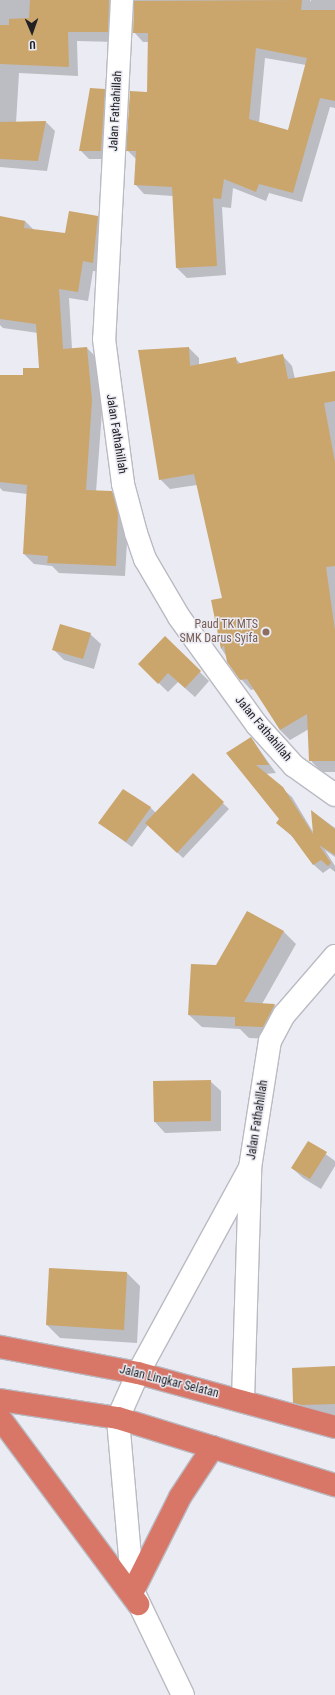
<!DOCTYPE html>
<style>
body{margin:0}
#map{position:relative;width:335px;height:1695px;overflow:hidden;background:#ebebf4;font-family:"Roboto Condensed",sans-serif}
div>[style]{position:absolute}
.shadow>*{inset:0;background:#0003}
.building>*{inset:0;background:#cba66c}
.roads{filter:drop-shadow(1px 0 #babac2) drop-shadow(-1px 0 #babac2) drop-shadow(0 1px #babac2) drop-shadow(0 -1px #babac2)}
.minor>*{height:22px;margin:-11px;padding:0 11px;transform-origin:11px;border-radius:11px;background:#fff}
.highway>*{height:22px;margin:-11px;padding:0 11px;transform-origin:11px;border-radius:11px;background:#d87667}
.dots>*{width:11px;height:11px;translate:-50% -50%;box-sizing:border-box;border:2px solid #ebebf4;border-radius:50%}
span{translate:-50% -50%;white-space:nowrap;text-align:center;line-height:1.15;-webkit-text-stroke:3px #ebebf4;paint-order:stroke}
.street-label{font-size:12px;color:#222225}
.education-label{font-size:12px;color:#785e54}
.right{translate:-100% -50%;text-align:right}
.north{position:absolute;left:12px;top:12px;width:40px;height:40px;-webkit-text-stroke:3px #ebebf4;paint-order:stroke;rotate:178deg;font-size:11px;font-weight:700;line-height:16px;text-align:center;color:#222225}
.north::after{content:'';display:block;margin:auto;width:14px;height:18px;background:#222225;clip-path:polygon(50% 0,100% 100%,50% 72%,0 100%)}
</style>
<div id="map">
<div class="shadow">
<i style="clip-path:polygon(0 0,127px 0,117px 42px,77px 41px,78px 76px,19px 73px,16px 123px,46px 122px,55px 131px,47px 171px,0 167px)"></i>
<i style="clip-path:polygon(evenodd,134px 0,310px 0,311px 2px,311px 0,335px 0,335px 108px,330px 107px,302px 202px,269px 193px,266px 201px,233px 188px,231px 208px,222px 207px,226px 275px,187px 278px,177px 268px,173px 196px,144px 194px,135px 184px,136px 159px,128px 151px,148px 93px,149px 42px,143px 42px,134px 32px,134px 0,265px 58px,306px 65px,288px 131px,259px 123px,265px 58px)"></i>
<i style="clip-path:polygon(104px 90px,113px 99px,110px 159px,89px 159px,80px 150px)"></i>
<i style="clip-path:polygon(0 217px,25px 221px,34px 230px,66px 234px,98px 217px,108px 228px,103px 272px,93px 271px,88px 301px,69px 298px,72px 349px,87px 348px,97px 358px,102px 411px,96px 492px,112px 492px,122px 503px,128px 524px,125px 576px,59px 573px,52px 566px,34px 564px,24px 554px,27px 494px,3px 491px,0 488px,0 376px,24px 376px,40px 369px,38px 333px,3px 328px,0 325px)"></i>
<i style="clip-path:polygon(189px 348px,199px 358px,199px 365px,235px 358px,241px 364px,282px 355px,292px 366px,295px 379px,335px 372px,335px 772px,322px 772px,312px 762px,309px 729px,290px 740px,280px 730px,255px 689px,251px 690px,241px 679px,221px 648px,223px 599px,197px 485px,170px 489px,160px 479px)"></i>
<i style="clip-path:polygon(90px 634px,101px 644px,94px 669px,64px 660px,53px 649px)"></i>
<i style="clip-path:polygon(165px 638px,209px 681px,195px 697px,178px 682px,168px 692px,139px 664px)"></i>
<i style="clip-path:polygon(251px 738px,276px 773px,265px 774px,292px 797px,313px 832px,313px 812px,335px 828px,335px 857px,325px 850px,335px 866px,335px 872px,330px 868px,323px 873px,314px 865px,295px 839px,277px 823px,280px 819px,228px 753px)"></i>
<i style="clip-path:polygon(193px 775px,229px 809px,183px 858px,148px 825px,132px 847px,99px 823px,150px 807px,156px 813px)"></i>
<i style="clip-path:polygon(248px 912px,284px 932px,296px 944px,262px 1004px,274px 1005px,286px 1017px,276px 1039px,249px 1038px,240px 1029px,202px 1027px,189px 1015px)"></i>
<i style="clip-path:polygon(210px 1081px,221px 1091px,221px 1131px,165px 1133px,155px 1122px,154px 1082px)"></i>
<i style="clip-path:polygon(309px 1142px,335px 1161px,335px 1166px,321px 1189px,303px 1178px,292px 1168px)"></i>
<i style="clip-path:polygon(127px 1273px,140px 1286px,137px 1343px,60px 1338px,47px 1325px)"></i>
<i style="clip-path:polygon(335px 1367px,335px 1414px,305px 1413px,294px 1402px)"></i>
</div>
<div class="building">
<i style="clip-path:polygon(30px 0,109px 0,108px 32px,68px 32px,69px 67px,0 64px,0 25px,9px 25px,9px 19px,29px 18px)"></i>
<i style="clip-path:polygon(evenodd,302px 0,301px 10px,335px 10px,335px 101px,320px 98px,293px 193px,259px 184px,256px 192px,224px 179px,221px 199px,213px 198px,217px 266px,176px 268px,172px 187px,134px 185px,136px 151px,126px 151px,130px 91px,147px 92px,148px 33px,133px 33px,134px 1px,302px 0,256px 48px,307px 58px,288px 130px,249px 119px,256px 48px)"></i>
<i style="clip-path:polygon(90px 88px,105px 89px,101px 151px,79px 151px)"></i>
<i style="clip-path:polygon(46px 121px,38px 161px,0 159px,0 122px)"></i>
<i style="clip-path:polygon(69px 211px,98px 216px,93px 263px,83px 261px,78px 292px,59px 289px,63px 349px,87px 347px,92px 400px,86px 490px,112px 491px,118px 513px,116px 566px,47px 563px,48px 556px,23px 554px,27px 485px,0 482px,0 375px,23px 375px,23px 368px,39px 368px,36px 324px,0 319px,0 216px,25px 221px,24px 228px,65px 233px)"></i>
<i style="clip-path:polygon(189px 347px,190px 366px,236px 357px,237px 364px,283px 354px,288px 379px,335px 371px,335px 401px,324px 403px,335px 462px,335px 566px,326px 567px,335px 630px,335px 761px,309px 761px,307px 714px,280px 730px,247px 679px,240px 680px,227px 662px,224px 645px,221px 649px,211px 600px,222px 598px,194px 474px,159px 480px,138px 350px)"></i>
<i style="clip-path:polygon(60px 624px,91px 633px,83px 659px,52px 650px)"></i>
<i style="clip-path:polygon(165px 636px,201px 671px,185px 688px,168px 673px,158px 684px,138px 664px)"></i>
<i style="clip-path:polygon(251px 737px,269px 765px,256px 765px,283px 787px,313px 834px,311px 810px,335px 829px,335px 855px,319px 845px,331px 863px,328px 866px,321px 860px,313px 865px,291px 835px,276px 823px,279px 819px,226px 753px)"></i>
<i style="clip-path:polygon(193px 773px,224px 802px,177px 853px,145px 823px)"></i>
<i style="clip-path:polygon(123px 789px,151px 807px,126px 842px,98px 823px)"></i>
<i style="clip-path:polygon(247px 911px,284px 931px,244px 1002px,275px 1004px,263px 1027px,235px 1026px,235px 1017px,188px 1015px,191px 964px,216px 965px)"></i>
<i style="clip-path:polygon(211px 1080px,211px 1121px,154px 1122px,153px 1081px)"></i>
<i style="clip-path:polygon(308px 1141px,327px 1152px,310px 1179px,291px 1168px)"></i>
<i style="clip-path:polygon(49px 1268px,127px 1272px,124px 1330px,46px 1325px)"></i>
<i style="clip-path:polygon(335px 1366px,335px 1404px,302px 1405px,293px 1403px,292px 1368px)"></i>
</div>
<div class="roads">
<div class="minor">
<i style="left:122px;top:0;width:339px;rotate:93deg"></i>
<i style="left:104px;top:339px;width:146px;rotate:82.5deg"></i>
<i style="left:123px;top:484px;width:51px;rotate:75.1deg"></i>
<i style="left:136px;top:533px;width:28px;rotate:71deg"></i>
<i style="left:145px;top:559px;width:67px;rotate:59.6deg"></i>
<i style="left:179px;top:617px;width:133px;rotate:54.2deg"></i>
<i style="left:257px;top:725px;width:55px;rotate:47.9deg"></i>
<i style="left:294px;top:766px;width:50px;rotate:35.3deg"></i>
<i style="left:243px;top:1400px;width:227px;rotate:-88.2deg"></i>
<i style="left:183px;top:1695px;width:115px;rotate:-115.7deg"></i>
<i style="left:133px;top:1591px;width:174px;rotate:-95deg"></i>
<i style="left:118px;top:1418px;width:49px;rotate:-66deg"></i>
<i style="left:138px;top:1373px;width:234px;rotate:-61.4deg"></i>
<i style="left:250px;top:1168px;width:129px;rotate:-81.1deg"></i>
<i style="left:270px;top:1041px;width:30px;rotate:-62deg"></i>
<i style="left:284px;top:1015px;width:78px;rotate:-49.2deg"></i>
</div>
<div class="highway">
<i style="left:0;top:1347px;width:140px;rotate:10.7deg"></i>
<i style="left:138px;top:1373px;width:204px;rotate:15.3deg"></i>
<i style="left:0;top:1400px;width:119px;rotate:8.7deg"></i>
<i style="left:118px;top:1418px;width:227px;rotate:17.2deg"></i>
<i style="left:0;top:1418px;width:232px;rotate:53.4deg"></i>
<i style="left:133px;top:1591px;width:105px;rotate:-63.4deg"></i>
<i style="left:180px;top:1497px;width:60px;rotate:-56.6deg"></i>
</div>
</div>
<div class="dots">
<i style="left:266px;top:632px;background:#8d6e63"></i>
</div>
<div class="street-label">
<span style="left:116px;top:111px;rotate:-87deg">Jalan Fathahillah</span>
<span style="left:116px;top:434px;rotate:81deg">Jalan Fathahillah</span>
<span style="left:263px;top:729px;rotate:50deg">Jalan Fathahillah</span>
<span style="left:258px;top:1120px;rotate:-81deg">Jalan Fathahillah</span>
<span style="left:169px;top:1382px;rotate:14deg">Jalan Lingkar Selatan</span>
</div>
<div class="education-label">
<span class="right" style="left:258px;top:632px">Paud TK MTS<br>SMK Darus Syifa</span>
</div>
<div class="north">U</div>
</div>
